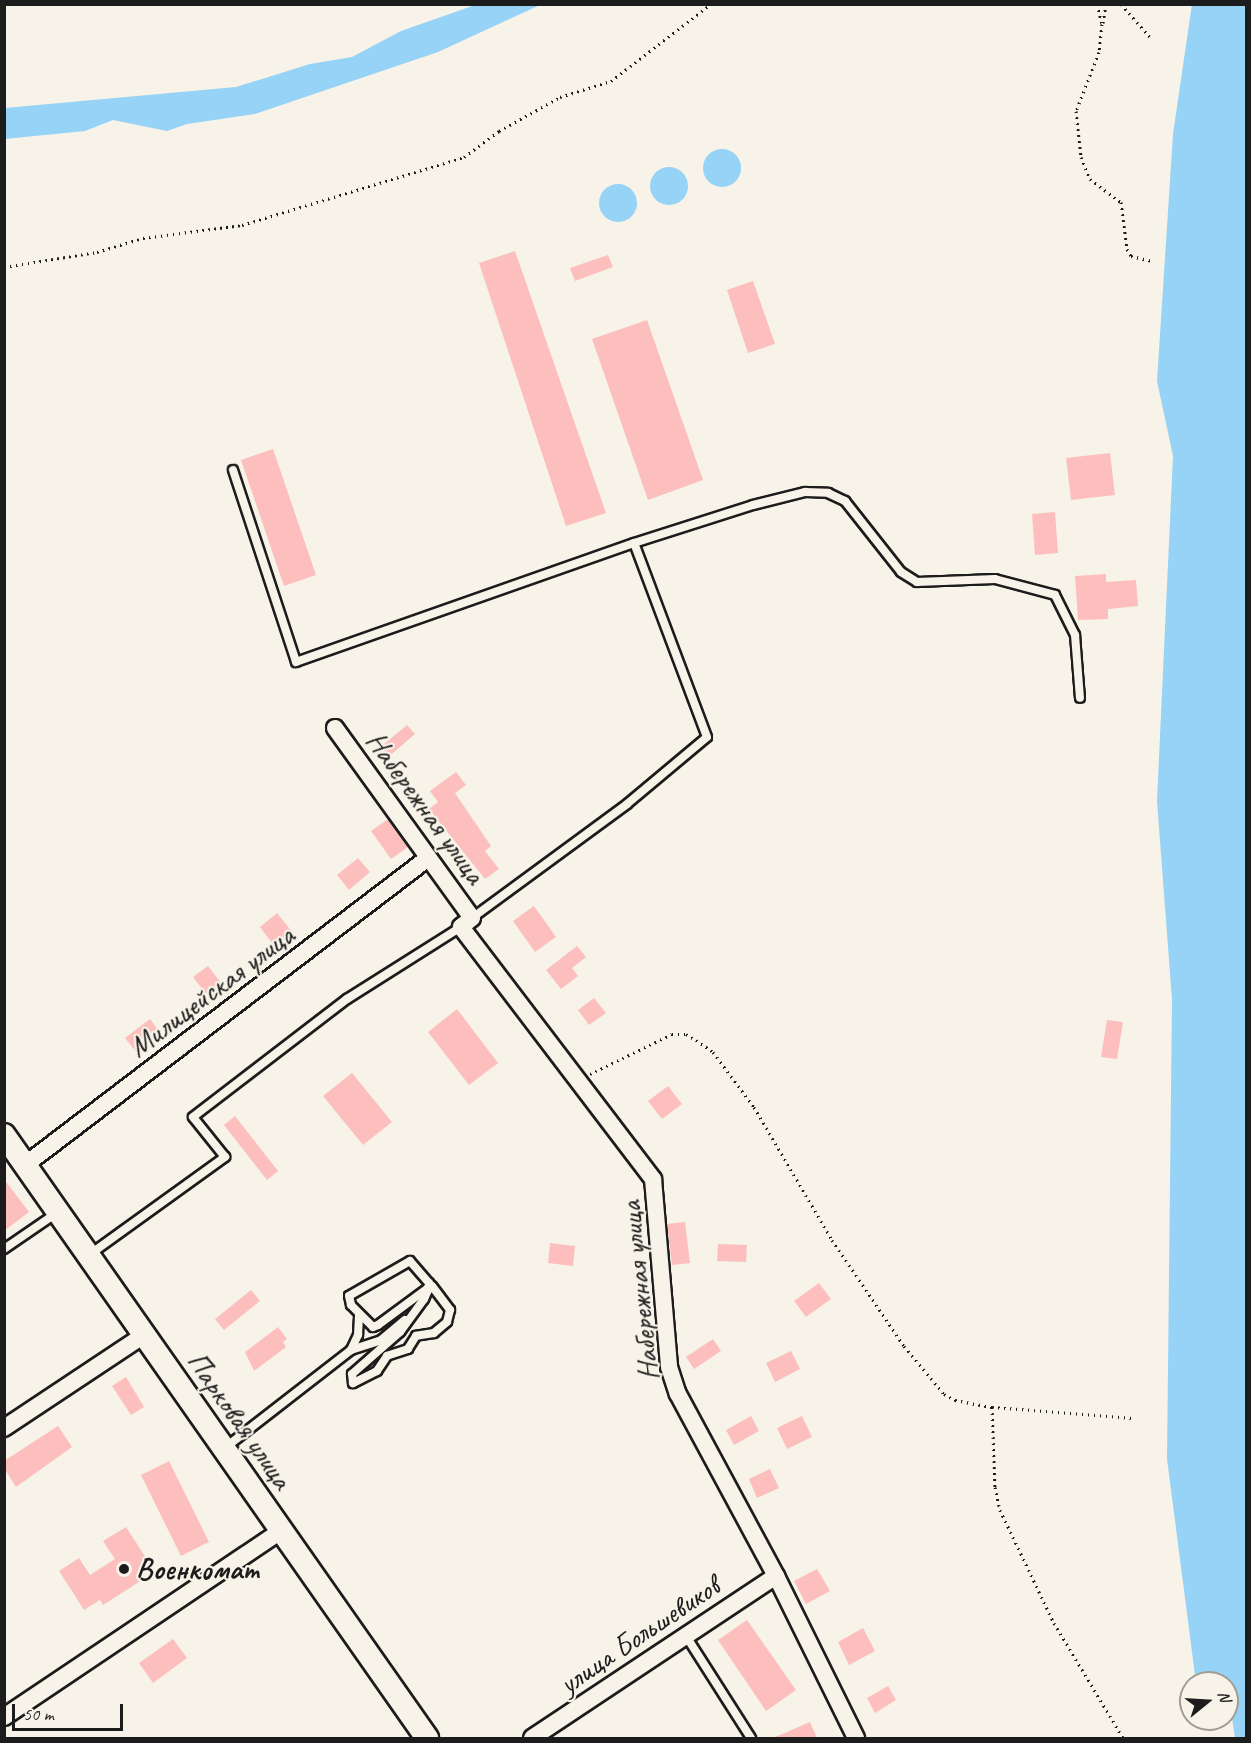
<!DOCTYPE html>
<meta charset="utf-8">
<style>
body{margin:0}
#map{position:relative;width:1251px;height:1743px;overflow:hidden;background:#f7f3e8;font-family:Caveat,sans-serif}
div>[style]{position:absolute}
.water>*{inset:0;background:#96d3f7}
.round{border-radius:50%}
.building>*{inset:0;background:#fcbfbd}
.path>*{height:3px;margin-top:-1.5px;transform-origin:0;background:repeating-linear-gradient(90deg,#1c1c1c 0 1.5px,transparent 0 6px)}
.roads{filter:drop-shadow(2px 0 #1c1c1c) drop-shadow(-2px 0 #1c1c1c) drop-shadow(0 2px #1c1c1c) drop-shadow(0 -2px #1c1c1c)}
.lane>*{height:8px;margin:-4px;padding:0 4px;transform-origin:4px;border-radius:4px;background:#f7f3e8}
.street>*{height:16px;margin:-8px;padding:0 8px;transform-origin:8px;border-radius:8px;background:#f7f3e8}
.secondary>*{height:22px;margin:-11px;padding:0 11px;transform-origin:11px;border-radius:11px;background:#f7f3e8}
.dots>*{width:16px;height:16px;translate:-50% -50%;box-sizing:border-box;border:3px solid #f7f3e8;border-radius:50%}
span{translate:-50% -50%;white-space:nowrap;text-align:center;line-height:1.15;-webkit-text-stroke:4.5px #f7f3e8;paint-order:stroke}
.street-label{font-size:30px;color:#1c1c1c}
.poi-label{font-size:30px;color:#1c1c1c;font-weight:700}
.left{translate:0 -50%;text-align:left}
.frame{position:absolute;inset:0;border:6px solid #1c1c1c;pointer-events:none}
.north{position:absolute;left:1179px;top:1671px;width:60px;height:60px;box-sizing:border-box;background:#f7f3e8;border:2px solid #9f9d96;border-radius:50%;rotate:72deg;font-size:16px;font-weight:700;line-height:24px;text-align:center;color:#1c1c1c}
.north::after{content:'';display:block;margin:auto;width:21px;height:27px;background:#1c1c1c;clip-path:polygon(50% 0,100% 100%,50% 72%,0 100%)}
.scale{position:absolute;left:12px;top:1704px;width:111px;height:27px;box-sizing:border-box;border:3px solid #1c1c1c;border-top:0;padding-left:8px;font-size:18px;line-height:21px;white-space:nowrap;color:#1c1c1c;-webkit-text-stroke:4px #f7f3e8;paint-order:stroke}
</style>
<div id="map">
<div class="water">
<i style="clip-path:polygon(478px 4px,540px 5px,438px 52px,255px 114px,187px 124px,167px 131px,113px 120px,85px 131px,5px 139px,5px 108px,236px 87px,310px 64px,352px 57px,401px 31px)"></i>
<i style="clip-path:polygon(1192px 4px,1246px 5px,1246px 1738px,1235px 1738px,1231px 1711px,1227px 1708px,1227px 1683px,1196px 1683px,1167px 1459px,1172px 1000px,1157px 801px,1173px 456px,1157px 381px,1173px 134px)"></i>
<i class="round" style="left:703px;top:149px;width:38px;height:38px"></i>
<i class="round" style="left:650px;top:167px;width:38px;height:38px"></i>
<i class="round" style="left:599px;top:184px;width:38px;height:38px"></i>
</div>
<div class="building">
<i style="clip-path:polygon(515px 251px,606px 513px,566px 526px,479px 263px)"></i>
<i style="clip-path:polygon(608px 255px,613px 267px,575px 281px,570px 268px)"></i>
<i style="clip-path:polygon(753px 281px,775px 344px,748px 353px,727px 290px)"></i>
<i style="clip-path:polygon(647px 320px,703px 480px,648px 500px,592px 339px)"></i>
<i style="clip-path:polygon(273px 449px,316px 575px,284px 586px,241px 460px)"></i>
<i style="clip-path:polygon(1110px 453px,1115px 495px,1071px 500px,1066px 458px)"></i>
<i style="clip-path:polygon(1055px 512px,1058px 553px,1035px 555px,1032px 514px)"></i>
<i style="clip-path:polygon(1106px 574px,1106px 582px,1136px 580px,1138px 606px,1108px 609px,1108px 619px,1078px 620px,1075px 576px)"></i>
<i style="clip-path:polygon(407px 725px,415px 734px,386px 759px,378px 749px)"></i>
<i style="clip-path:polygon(456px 772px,466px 785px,455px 793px,491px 846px,485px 851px,499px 869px,485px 879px,429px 809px,438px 802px,430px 791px)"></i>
<i style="clip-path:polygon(388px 819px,408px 847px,391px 859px,371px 831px)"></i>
<i style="clip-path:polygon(358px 858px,370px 872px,349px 890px,337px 875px)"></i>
<i style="clip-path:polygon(534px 906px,556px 937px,535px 952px,513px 921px)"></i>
<i style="clip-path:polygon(277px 913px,293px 933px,275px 947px,260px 927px)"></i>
<i style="clip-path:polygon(577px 946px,586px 957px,572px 968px,578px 976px,561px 989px,546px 970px)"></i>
<i style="clip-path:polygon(208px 966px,225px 988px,210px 999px,193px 977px)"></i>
<i style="clip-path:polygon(594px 998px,606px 1013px,589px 1025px,578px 1010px)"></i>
<i style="clip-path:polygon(457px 1009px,498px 1063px,469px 1085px,428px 1032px)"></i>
<i style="clip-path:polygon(150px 1019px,162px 1035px,137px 1053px,125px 1038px)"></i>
<i style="clip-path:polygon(1107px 1020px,1123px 1022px,1117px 1059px,1101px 1057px)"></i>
<i style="clip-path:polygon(352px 1073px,392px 1122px,363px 1145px,323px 1096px)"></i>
<i style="clip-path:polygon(668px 1086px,682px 1104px,662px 1119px,648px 1101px)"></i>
<i style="clip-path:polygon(235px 1116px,278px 1171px,267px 1180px,224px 1125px)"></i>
<i style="clip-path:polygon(4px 1179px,29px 1212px,4px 1231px)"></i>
<i style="clip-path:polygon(685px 1222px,690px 1263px,672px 1265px,667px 1224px)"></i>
<i style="clip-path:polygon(550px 1243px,575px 1246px,573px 1266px,548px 1263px)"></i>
<i style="clip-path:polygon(718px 1244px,747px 1245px,746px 1262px,717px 1261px)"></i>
<i style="clip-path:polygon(819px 1283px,831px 1299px,806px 1317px,794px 1301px)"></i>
<i style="clip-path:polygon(251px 1290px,260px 1301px,224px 1330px,215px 1319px)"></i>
<i style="clip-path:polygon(278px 1327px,287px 1339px,283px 1342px,286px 1347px,254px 1371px,245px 1352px)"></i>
<i style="clip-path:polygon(713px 1339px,721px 1351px,694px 1369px,686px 1357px)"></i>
<i style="clip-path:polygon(791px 1351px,800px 1369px,775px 1382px,766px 1363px)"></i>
<i style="clip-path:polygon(126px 1377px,144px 1407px,131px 1415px,112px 1386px)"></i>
<i style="clip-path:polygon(751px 1416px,759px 1431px,734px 1445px,726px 1430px)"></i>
<i style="clip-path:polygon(802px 1416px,812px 1437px,787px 1449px,777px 1428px)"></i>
<i style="clip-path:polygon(58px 1426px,72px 1447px,16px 1487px,4px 1468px,4px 1461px)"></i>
<i style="clip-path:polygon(169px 1461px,209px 1542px,181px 1556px,141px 1475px)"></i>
<i style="clip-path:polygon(770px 1469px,779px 1488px,757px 1498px,749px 1479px)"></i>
<i style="clip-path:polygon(126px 1527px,152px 1567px,136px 1577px,139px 1582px,103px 1605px,100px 1600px,84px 1610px,59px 1571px,79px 1558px,90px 1575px,115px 1559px,103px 1541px)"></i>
<i style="clip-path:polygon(817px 1569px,830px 1591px,806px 1604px,794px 1581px)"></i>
<i style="clip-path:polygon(747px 1620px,796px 1690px,766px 1711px,718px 1640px)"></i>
<i style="clip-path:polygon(863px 1628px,875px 1651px,849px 1665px,838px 1642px)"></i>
<i style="clip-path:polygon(173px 1639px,187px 1658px,153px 1683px,139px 1663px)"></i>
<i style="clip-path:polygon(888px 1686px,896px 1700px,875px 1713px,867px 1698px)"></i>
<i style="clip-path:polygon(810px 1722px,817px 1738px,773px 1738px)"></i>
</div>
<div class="path">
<i style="left:1097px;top:4px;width:21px;rotate:76deg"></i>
<i style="left:1102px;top:24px;width:28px;rotate:96deg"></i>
<i style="left:1099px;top:52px;width:63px;rotate:111.3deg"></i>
<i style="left:1076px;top:111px;width:46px;rotate:83.8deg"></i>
<i style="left:1081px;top:157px;width:24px;rotate:68deg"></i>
<i style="left:1090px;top:179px;width:39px;rotate:37deg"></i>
<i style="left:1121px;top:202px;width:47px;rotate:82.7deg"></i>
<i style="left:1127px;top:249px;width:8px;rotate:60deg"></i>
<i style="left:1131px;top:256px;width:23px;rotate:13deg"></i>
<i style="left:1121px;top:4px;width:44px;rotate:48.7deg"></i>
<i style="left:1103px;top:23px;width:19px;rotate:-81deg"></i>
<i style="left:4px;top:267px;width:94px;rotate:-9.2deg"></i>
<i style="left:97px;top:252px;width:48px;rotate:-16.9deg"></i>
<i style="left:143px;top:238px;width:100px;rotate:-7.5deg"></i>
<i style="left:242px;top:225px;width:232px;rotate:-17deg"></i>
<i style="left:464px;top:157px;width:44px;rotate:-36.6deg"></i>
<i style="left:499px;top:131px;width:70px;rotate:-29.1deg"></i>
<i style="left:560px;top:97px;width:53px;rotate:-17.4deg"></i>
<i style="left:611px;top:81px;width:126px;rotate:-37.6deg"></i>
<i style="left:590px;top:1074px;width:91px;rotate:-26deg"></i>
<i style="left:672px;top:1034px;width:14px"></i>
<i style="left:686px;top:1034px;width:12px;rotate:31deg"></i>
<i style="left:696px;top:1040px;width:21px;rotate:35deg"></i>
<i style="left:713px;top:1052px;width:69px;rotate:53.3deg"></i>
<i style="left:754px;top:1107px;width:154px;rotate:59.6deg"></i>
<i style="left:832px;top:1240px;width:128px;rotate:55.8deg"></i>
<i style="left:904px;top:1346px;width:62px;rotate:50.2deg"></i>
<i style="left:944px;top:1394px;width:13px;rotate:29deg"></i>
<i style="left:955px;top:1400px;width:38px;rotate:11deg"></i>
<i style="left:992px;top:1407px;width:142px;rotate:4.4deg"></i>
<i style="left:992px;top:1407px;width:80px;rotate:87.9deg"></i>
<i style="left:995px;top:1487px;width:24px;rotate:78deg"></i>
<i style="left:1000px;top:1510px;width:125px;rotate:64.5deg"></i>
<i style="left:1054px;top:1623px;width:134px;rotate:59deg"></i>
</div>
<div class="roads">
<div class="lane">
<i style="left:233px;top:470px;width:202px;rotate:71.8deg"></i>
<i style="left:296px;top:662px;width:358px;rotate:-19.4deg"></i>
<i style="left:472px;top:918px;width:192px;rotate:-36.3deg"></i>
<i style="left:627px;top:804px;width:104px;rotate:-39.9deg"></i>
<i style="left:707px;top:737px;width:207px;rotate:-110.6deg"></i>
<i style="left:634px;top:543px;width:125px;rotate:-17.7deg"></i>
<i style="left:753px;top:505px;width:54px;rotate:-14deg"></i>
<i style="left:805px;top:492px;width:23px;rotate:2deg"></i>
<i style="left:828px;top:493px;width:19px;rotate:25deg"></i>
<i style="left:845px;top:501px;width:90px;rotate:51.7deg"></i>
<i style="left:901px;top:572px;width:19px;rotate:32deg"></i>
<i style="left:917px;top:582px;width:78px;rotate:-2.2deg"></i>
<i style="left:995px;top:579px;width:62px;rotate:14.9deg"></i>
<i style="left:1055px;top:595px;width:45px;rotate:63.4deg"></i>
<i style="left:1075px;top:635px;width:63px;rotate:85.5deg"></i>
<i style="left:4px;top:1249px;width:65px;rotate:-34.4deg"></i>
<i style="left:89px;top:1255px;width:168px;rotate:-35.8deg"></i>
<i style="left:225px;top:1157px;width:51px;rotate:-128.7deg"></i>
<i style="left:193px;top:1117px;width:194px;rotate:-37.5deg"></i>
<i style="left:347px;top:999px;width:135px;rotate:-32.3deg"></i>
<i style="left:432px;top:1286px;width:30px;rotate:53deg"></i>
<i style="left:450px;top:1310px;width:12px;rotate:104deg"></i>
<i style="left:447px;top:1322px;width:17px;rotate:140deg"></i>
<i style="left:434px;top:1333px;width:18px;rotate:171deg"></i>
<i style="left:416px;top:1336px;width:15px;rotate:122deg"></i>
<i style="left:408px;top:1349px;width:22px;rotate:162deg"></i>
<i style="left:387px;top:1356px;width:18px;rotate:124deg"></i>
<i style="left:377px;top:1371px;width:27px;rotate:153deg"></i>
<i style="left:353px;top:1383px;width:9px;rotate:-96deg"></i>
<i style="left:352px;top:1374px;width:64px;rotate:-41.2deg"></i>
<i style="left:400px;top:1332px;width:41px;rotate:-54deg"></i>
<i style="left:424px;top:1299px;width:10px;rotate:-66deg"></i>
<i style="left:428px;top:1290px;width:2px;rotate:-90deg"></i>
<i style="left:428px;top:1288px;width:1px;rotate:-45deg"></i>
<i style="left:429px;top:1287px;width:4px;rotate:-90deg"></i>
<i style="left:429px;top:1283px;width:29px;rotate:-131deg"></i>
<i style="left:410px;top:1261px;width:70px;rotate:150.2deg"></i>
<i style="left:349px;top:1296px;width:9px;rotate:77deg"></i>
<i style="left:351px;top:1305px;width:31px;rotate:45deg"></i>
<i style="left:373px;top:1327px;width:5px;rotate:-22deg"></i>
<i style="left:378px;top:1325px;width:62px;rotate:-36.5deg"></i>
<i style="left:428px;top:1288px;width:4px;rotate:-27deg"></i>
<i style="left:351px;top:1350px;width:17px;rotate:-65deg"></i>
<i style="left:358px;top:1335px;width:20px;rotate:-87deg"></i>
<i style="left:226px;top:1447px;width:158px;rotate:-37.8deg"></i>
<i style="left:351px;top:1350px;width:32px;rotate:-18deg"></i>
<i style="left:381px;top:1340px;width:31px;rotate:-40deg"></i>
<i style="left:686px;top:1636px;width:121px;rotate:57.5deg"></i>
</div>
<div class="street">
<i style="left:335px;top:728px;width:234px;rotate:54.2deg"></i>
<i style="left:472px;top:918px;width:14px;rotate:141deg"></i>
<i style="left:461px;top:927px;width:317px;rotate:52.7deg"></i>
<i style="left:653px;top:1179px;width:189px;rotate:85.1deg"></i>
<i style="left:669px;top:1367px;width:28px;rotate:72deg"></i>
<i style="left:678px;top:1394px;width:207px;rotate:61.7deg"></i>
<i style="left:776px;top:1576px;width:181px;rotate:63.7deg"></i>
<i style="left:25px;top:1165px;width:507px;rotate:-37.3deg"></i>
<i style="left:4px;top:1428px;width:168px;rotate:-33.6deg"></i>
<i style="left:4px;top:1717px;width:334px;rotate:-33.9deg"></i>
<i style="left:532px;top:1738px;width:293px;rotate:-33.6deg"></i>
</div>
<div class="secondary">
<i style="left:4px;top:1135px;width:737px;rotate:54.95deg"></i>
</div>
</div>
<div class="dots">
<i style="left:124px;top:1569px;background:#1c1c1c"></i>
</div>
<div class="street-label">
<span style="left:426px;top:807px;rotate:54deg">Набережная улица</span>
<span style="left:211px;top:991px;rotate:-37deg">Милицейская улица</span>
<span style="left:639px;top:1291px;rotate:-96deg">Набережная улица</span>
<span style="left:240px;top:1420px;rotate:55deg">Парковая улица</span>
<span style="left:639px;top:1635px;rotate:-34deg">улица Большевиков</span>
</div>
<div class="poi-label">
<span class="left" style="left:136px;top:1569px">Военкомат</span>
</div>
<div class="frame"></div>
<div class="north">N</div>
<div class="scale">50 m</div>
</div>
